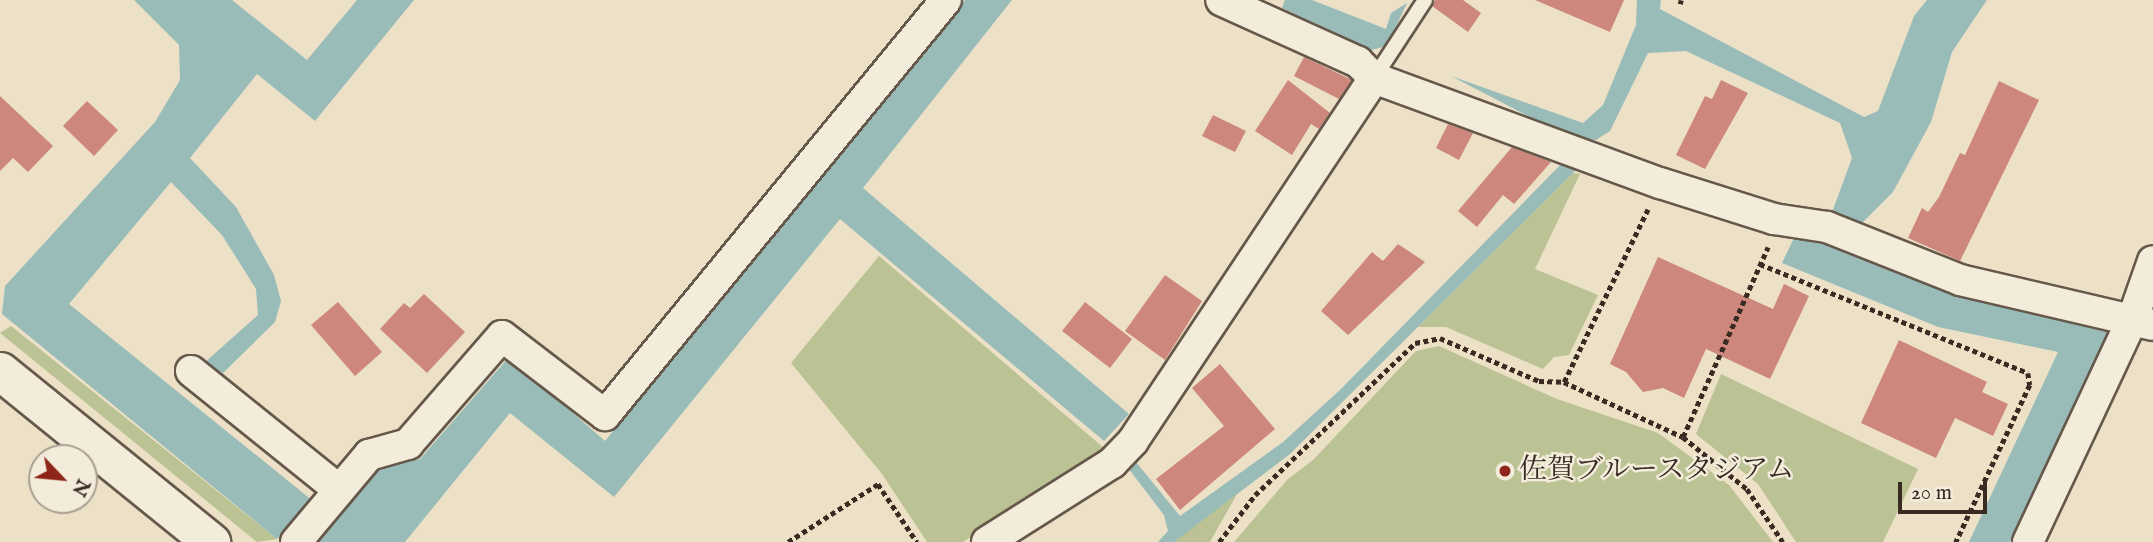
<!DOCTYPE html>
<meta charset="utf-8">
<style>
body{margin:0}
#map{position:relative;width:2153px;height:542px;overflow:hidden;background:#ece1c7;font-family:"IM FELL English","Noto Serif JP",serif}
div>[style]{position:absolute}
.green>*{inset:0;background:#bbc293}
.water>*{inset:0;background:#99bcb9}
.building>*{inset:0;background:#ce877c}
.path>*{height:4.5px;margin-top:-2.25px;transform-origin:0;background:repeating-linear-gradient(90deg,#3a2b22 0 5px,transparent 0 8.5px)}
.roads{filter:drop-shadow(2px 0 #66584b) drop-shadow(-2px 0 #66584b) drop-shadow(0 2px #66584b) drop-shadow(0 -2px #66584b)}
.service>*{height:14px;margin:-7px;padding:0 7px;transform-origin:7px;border-radius:7px;background:#f3ecdb}
.minor>*{height:30px;margin:-15px;padding:0 15px;transform-origin:15px;border-radius:15px;background:#f3ecdb}
.tertiary>*{height:37px;margin:-18.5px;padding:0 18.5px;transform-origin:18.5px;border-radius:18.5px;background:#f3ecdb}
.dots>*{width:19px;height:19px;translate:-50% -50%;box-sizing:border-box;border:4px solid #f3ecdb;border-radius:50%}
span{translate:-50% -50%;white-space:nowrap;text-align:center;line-height:1.15;-webkit-text-stroke:5px #f3ecdb;paint-order:stroke}
.poi-label{font-size:28px;color:#3a2b22}
.left{translate:0 -50%;text-align:left}
.north{position:absolute;left:28px;top:444px;width:70px;height:70px;box-sizing:border-box;background:#f3ecdb;border:2px solid #a99f91;border-radius:50%;rotate:116deg;font-size:19px;font-weight:700;line-height:28px;text-align:center;color:#3a2b22}
.north::after{content:'';display:block;margin:auto;width:24px;height:32px;background:#8f2418;clip-path:polygon(50% 0,100% 100%,50% 72%,0 100%)}
.scale{position:absolute;left:1898px;top:482px;width:89px;height:32px;box-sizing:border-box;border:4px solid #3a2b22;border-top:0;padding-left:9px;font-size:21px;line-height:24px;white-space:nowrap;color:#3a2b22;-webkit-text-stroke:5px #f3ecdb;paint-order:stroke}
</style>
<div id="map">
<div class="green">
<i style="clip-path:polygon(1573px 173px,1580px 174px,1535px 269px,1598px 295px,1569px 355px,1554px 357px,1543px 369px,1446px 327px,1418px 327px)"></i>
<i style="clip-path:polygon(879px 256px,1104px 448px,963px 542px,927px 542px,882px 474px,791px 363px)"></i>
<i style="clip-path:polygon(11px 326px,277px 539px,257px 542px,0 333px)"></i>
<i style="clip-path:polygon(1439px 346px,1557px 399px,1658px 433px,1729px 485px,1773px 542px,1234px 542px,1287px 480px,1313px 460px,1416px 351px)"></i>
<i style="clip-path:polygon(1721px 374px,1918px 469px,1883px 542px,1796px 542px,1758px 484px,1696px 434px)"></i>
<i style="clip-path:polygon(1237px 494px,1210px 542px,1174px 542px,1177px 539px)"></i>
</div>
<div class="water">
<i style="clip-path:polygon(134px 0,232px 0,307px 60px,357px 0,414px 0,315px 121px,257px 74px,190px 158px,236px 207px,274px 275px,281px 301px,275px 322px,223px 373px,203px 364px,258px 315px,256px 289px,222px 235px,171px 182px,69px 304px,313px 501px,277px 539px,2px 314px,5px 286px,155px 122px,180px 80px,179px 45px)"></i>
<i style="clip-path:polygon(965px 0,1012px 0,863px 188px,1129px 414px,1104px 441px,840px 219px,614px 497px,510px 413px,405px 542px,317px 542px,379px 467px,420px 459px,509px 357px,605px 441px)"></i>
<i style="clip-path:polygon(1285px 0,1312px 0,1386px 29px,1391px 13px,1407px 3px,1387px 46px,1371px 50px,1282px 8px)"></i>
<i style="clip-path:polygon(1637px 0,1661px 0,1660px 9px,1864px 117px,1878px 111px,1914px 16px,1927px 0,1987px 0,1952px 52px,1931px 122px,1893px 192px,1858px 227px,1831px 215px,1852px 158px,1840px 123px,1686px 51px,1648px 53px,1610px 131px,1596px 140px,1570px 138px,1451px 76px,1583px 123px,1603px 105px,1636px 25px)"></i>
<i style="clip-path:polygon(1566px 159px,1579px 165px,1573px 173px,1290px 454px,1174px 542px,1158px 542px,1168px 531px,1164px 515px,1128px 468px,1136px 462px,1180px 516px,1283px 442px,1341px 389px)"></i>
<i style="clip-path:polygon(1794px 238px,1840px 248px,1950px 292px,2111px 333px,2010px 542px,1969px 542px,2058px 352px,1938px 327px,1782px 263px)"></i>
</div>
<div class="building">
<i style="clip-path:polygon(1435px 0,1463px 0,1481px 13px,1468px 32px,1432px 6px)"></i>
<i style="clip-path:polygon(1535px 0,1624px 0,1610px 32px)"></i>
<i style="clip-path:polygon(1304px 57px,1352px 80px,1339px 99px,1294px 76px)"></i>
<i style="clip-path:polygon(1288px 80px,1330px 113px,1319px 129px,1311px 124px,1292px 155px,1255px 131px)"></i>
<i style="clip-path:polygon(1721px 80px,1748px 93px,1705px 169px,1676px 155px,1705px 96px,1712px 99px)"></i>
<i style="clip-path:polygon(1999px 81px,2039px 100px,1960px 261px,1908px 238px,1922px 208px,1928px 212px,1939px 197px,1960px 153px,1965px 155px)"></i>
<i style="clip-path:polygon(0 96px,53px 146px,28px 172px,13px 158px,0 171px)"></i>
<i style="clip-path:polygon(87px 101px,118px 130px,94px 156px,63px 126px)"></i>
<i style="clip-path:polygon(1213px 115px,1246px 131px,1235px 152px,1202px 136px)"></i>
<i style="clip-path:polygon(1448px 124px,1473px 133px,1459px 160px,1436px 148px)"></i>
<i style="clip-path:polygon(1512px 147px,1551px 162px,1514px 204px,1503px 195px,1477px 227px,1458px 211px)"></i>
<i style="clip-path:polygon(1398px 244px,1425px 262px,1348px 335px,1321px 311px,1372px 252px,1383px 261px)"></i>
<i style="clip-path:polygon(1658px 257px,1773px 309px,1784px 284px,1809px 296px,1770px 379px,1706px 349px,1684px 398px,1663px 388px,1643px 392px,1626px 372px,1610px 364px)"></i>
<i style="clip-path:polygon(1165px 275px,1202px 301px,1165px 360px,1125px 331px)"></i>
<i style="clip-path:polygon(424px 294px,465px 332px,427px 373px,380px 329px,404px 303px,410px 308px)"></i>
<i style="clip-path:polygon(338px 302px,382px 352px,355px 376px,311px 325px)"></i>
<i style="clip-path:polygon(1085px 302px,1132px 339px,1110px 368px,1062px 331px)"></i>
<i style="clip-path:polygon(1899px 340px,1987px 382px,1982px 392px,2008px 404px,1993px 436px,1955px 418px,1936px 458px,1861px 423px)"></i>
<i style="clip-path:polygon(1220px 364px,1275px 429px,1180px 510px,1156px 479px,1224px 426px,1192px 388px)"></i>
</div>
<div class="path">
<i style="left:1680px;top:4px;width:4px;rotate:-76deg"></i>
<i style="left:1760px;top:264px;width:289px;rotate:22.1deg"></i>
<i style="left:2028px;top:373px;width:12px;rotate:81deg"></i>
<i style="left:2030px;top:385px;width:174px;rotate:115.2deg"></i>
<i style="left:1564px;top:382px;width:192px;rotate:-64.1deg"></i>
<i style="left:1683px;top:437px;width:208px;rotate:-65.9deg"></i>
<i style="left:788px;top:542px;width:107px;rotate:-32.8deg"></i>
<i style="left:878px;top:484px;width:70px;rotate:56.1deg"></i>
<i style="left:1219px;top:542px;width:59px;rotate:-52.5deg"></i>
<i style="left:1255px;top:495px;width:221px;rotate:-43.5deg"></i>
<i style="left:1415px;top:343px;width:25px;rotate:-11deg"></i>
<i style="left:1440px;top:338px;width:108px;rotate:23.5deg"></i>
<i style="left:1539px;top:381px;width:25px;rotate:2deg"></i>
<i style="left:1564px;top:382px;width:131px;rotate:24.8deg"></i>
<i style="left:1683px;top:437px;width:82px;rotate:39.1deg"></i>
<i style="left:1747px;top:489px;width:64px;rotate:55.8deg"></i>
</div>
<div class="roads">
<div class="service">
<i style="left:1374px;top:78px;width:93px;rotate:-56.8deg"></i>
</div>
<div class="minor">
<i style="left:1374px;top:78px;width:305px;rotate:20.2deg"></i>
<i style="left:1660px;top:183px;width:120px;rotate:17.5deg"></i>
<i style="left:1774px;top:219px;width:54px;rotate:8.6deg"></i>
<i style="left:1827px;top:227px;width:143px;rotate:21.7deg"></i>
<i style="left:1960px;top:280px;width:198px;rotate:13.1deg"></i>
<i style="left:191px;top:371px;width:190px;rotate:38.8deg"></i>
<i style="left:296px;top:542px;width:114px;rotate:-50deg"></i>
<i style="left:369px;top:455px;width:41px;rotate:-15.8deg"></i>
<i style="left:408px;top:444px;width:143px;rotate:-49deg"></i>
<i style="left:502px;top:336px;width:130px;rotate:37.5deg"></i>
<i style="left:605px;top:415px;width:537px;rotate:-50.59deg"></i>
<i style="left:987px;top:542px;width:148px;rotate:-32.3deg"></i>
<i style="left:1112px;top:463px;width:30px;rotate:-46deg"></i>
<i style="left:1133px;top:441px;width:436px;rotate:-56.4deg"></i>
<i style="left:1374px;top:78px;width:23px;rotate:-135deg"></i>
<i style="left:1358px;top:62px;width:150px;rotate:-155.7deg"></i>
<i style="left:2028px;top:542px;width:247px;rotate:-64.9deg"></i>
<i style="left:2133px;top:318px;width:60px;rotate:-70.7deg"></i>
</div>
<div class="tertiary">
<i style="left:0;top:371px;width:272px;rotate:39deg"></i>
</div>
</div>
<div class="dots">
<i style="left:1505px;top:471px;background:#8f2418"></i>
</div>
<div class="poi-label">
<span class="left" style="left:1519px;top:471px">佐賀ブルースタジアム</span>
</div>
<div class="north">N</div>
<div class="scale">20 m</div>
</div>
